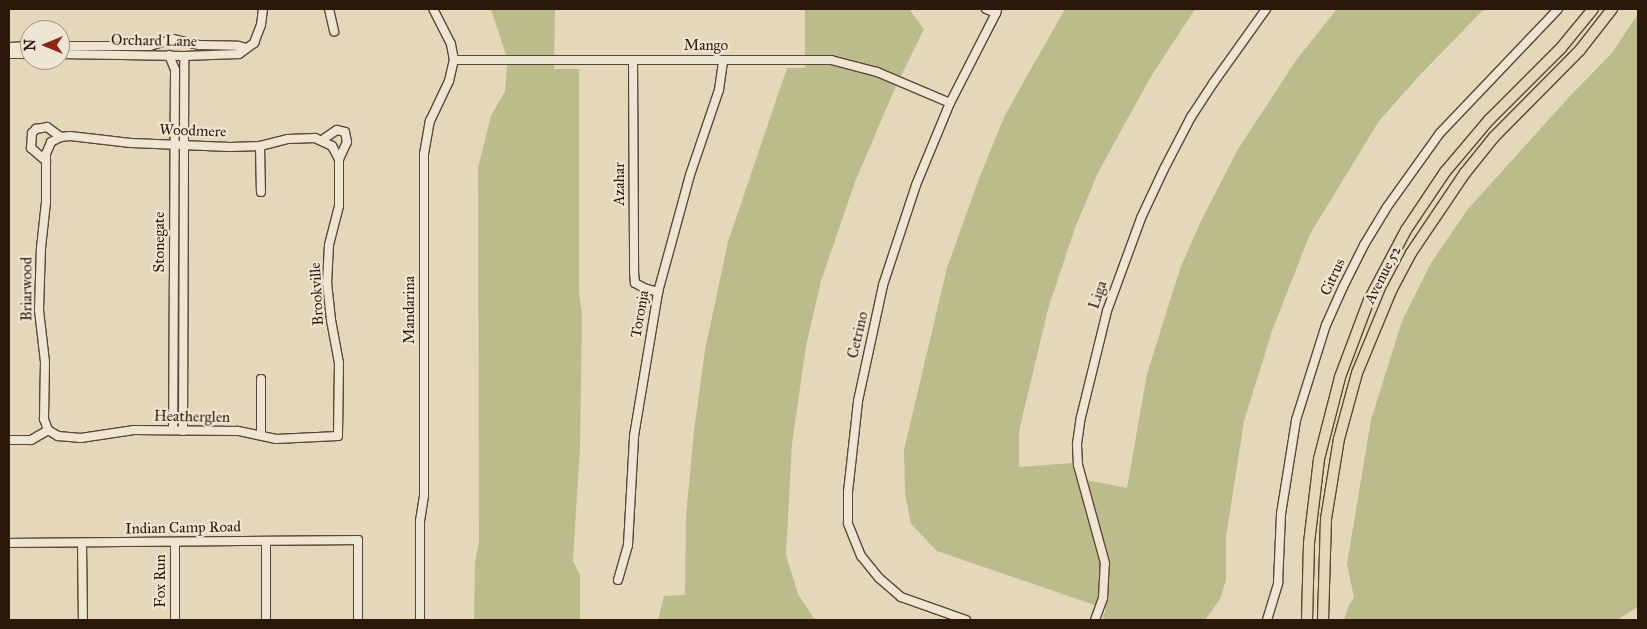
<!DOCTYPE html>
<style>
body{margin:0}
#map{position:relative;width:1647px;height:629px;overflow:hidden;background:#e5d7ba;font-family:"IM FELL Great Primer",serif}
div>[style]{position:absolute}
.green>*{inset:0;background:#bbbc8b}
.roads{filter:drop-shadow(1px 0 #5a4834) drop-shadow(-1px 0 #5a4834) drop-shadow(0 1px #5a4834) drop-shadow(0 -1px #5a4834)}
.minor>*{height:8px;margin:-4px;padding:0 4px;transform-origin:4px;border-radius:4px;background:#eee5d2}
.major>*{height:10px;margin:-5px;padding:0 5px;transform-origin:5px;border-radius:5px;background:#e5d7ba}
span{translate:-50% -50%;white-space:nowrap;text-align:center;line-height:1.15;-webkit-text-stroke:4.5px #eee5d2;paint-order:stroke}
.street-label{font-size:15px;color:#2b1808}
.frame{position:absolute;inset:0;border:10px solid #2b1808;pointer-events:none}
.north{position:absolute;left:20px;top:20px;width:50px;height:50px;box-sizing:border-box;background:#eee5d2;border:1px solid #a09381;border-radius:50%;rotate:270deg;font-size:14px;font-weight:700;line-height:20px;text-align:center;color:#2b1808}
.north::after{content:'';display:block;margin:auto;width:18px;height:22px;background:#8f2418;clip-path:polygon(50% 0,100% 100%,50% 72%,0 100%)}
</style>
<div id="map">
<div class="green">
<i style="clip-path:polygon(491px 9px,555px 9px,554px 69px,579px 69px,579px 292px,582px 315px,580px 446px,573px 561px,580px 575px,580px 620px,474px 620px,475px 563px,479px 542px,478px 168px,491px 116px,505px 91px,507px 67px,506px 55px)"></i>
<i style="clip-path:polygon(805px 9px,909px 9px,924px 29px,895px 88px,855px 182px,821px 281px,806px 346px,792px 444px,786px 555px,798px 594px,813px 617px,817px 620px,658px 620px,664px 596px,685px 595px,686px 517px,694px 431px,705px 350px,728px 242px,787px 68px,805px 68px)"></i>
<i style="clip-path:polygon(1065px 9px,1195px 9px,1152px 75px,1124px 125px,1097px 175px,1075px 228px,1048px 309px,1019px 431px,1019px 467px,1072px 463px,1076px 478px,1127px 488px,1147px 374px,1180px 269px,1201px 221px,1238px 149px,1297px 59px,1337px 9px,1484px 9px,1418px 77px,1379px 121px,1310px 234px,1272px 331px,1244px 421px,1226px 537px,1226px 580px,1220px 599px,1205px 620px,1102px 620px,1106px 609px,937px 551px,911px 524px,905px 493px,904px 450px,947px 268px,980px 176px,1005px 115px)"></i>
<i style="clip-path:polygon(1638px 14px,1638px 607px,1617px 620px,1344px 620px,1349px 605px,1354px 598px,1347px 564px,1371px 420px,1402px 321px,1431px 263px,1468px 209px,1569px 97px,1612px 53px)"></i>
</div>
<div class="roads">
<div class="minor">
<i style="left:329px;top:9px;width:23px;rotate:77deg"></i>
<i style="left:986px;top:9px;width:11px;rotate:22deg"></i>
<i style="left:996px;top:13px;width:3px;rotate:-72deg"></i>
<i style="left:60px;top:46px;width:90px"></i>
<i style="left:150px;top:46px;width:24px;rotate:-17deg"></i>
<i style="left:173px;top:39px;width:27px;rotate:13deg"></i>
<i style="left:199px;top:45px;width:39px;rotate:1deg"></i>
<i style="left:238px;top:46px;width:8px;rotate:14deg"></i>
<i style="left:9px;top:47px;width:21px;rotate:-3deg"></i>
<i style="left:9px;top:54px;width:21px"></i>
<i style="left:60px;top:54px;width:124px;rotate:0.9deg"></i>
<i style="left:184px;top:56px;width:55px;rotate:-2.1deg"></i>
<i style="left:239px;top:54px;width:19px;rotate:-36deg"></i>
<i style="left:254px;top:43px;width:19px;rotate:-69deg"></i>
<i style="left:261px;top:25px;width:16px;rotate:-83deg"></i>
<i style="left:169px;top:55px;width:16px;rotate:68deg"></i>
<i style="left:175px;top:70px;width:360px;rotate:90.3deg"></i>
<i style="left:454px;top:60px;width:377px"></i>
<i style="left:831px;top:60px;width:48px;rotate:14.6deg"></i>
<i style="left:877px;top:72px;width:79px;rotate:23deg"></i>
<i style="left:633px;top:60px;width:212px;rotate:89.7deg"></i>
<i style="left:634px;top:272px;width:11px;rotate:85deg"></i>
<i style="left:635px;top:283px;width:10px;rotate:29deg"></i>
<i style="left:644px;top:288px;width:15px;rotate:16deg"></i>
<i style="left:70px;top:136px;width:61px;rotate:6.5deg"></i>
<i style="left:131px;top:143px;width:99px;rotate:2.3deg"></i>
<i style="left:230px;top:147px;width:30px;rotate:-2deg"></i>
<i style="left:260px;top:146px;width:29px;rotate:-14deg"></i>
<i style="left:288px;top:139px;width:27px;rotate:-2deg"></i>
<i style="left:315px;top:138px;width:19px;rotate:25deg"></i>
<i style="left:332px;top:146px;width:15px;rotate:62deg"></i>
<i style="left:339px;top:159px;width:47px;rotate:90deg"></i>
<i style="left:339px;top:206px;width:40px;rotate:104.4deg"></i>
<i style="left:329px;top:245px;width:37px;rotate:93deg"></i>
<i style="left:327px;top:282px;width:38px;rotate:84deg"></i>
<i style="left:331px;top:320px;width:44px;rotate:79.5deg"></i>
<i style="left:339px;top:363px;width:73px;rotate:90.8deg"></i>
<i style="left:338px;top:436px;width:62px;rotate:177.2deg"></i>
<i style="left:276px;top:439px;width:40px;rotate:-168deg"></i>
<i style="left:237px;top:431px;width:103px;rotate:-179.4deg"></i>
<i style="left:134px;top:430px;width:54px;rotate:171.4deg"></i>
<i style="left:81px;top:438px;width:23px;rotate:-175deg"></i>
<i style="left:58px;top:436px;width:12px;rotate:-149deg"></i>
<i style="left:48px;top:430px;width:12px;rotate:-110deg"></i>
<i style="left:44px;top:419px;width:57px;rotate:-89deg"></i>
<i style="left:45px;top:362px;width:52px;rotate:-96.6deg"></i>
<i style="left:39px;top:310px;width:62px;rotate:-88.2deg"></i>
<i style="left:41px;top:248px;width:46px;rotate:-83.8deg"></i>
<i style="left:46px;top:202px;width:48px;rotate:-90deg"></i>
<i style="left:46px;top:154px;width:13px;rotate:-67deg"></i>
<i style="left:51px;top:142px;width:11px;rotate:-27deg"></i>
<i style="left:61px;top:137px;width:9px;rotate:-6deg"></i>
<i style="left:322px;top:140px;width:18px;rotate:-34deg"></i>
<i style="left:337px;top:130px;width:8px;rotate:14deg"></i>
<i style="left:345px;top:132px;width:10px;rotate:79deg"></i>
<i style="left:347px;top:142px;width:19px;rotate:115deg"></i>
<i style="left:260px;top:146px;width:46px;rotate:88.8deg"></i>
<i style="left:46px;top:161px;width:20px;rotate:-139deg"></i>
<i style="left:31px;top:148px;width:15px;rotate:-86deg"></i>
<i style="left:32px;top:133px;width:6px;rotate:-45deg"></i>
<i style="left:36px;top:129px;width:11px;rotate:-10deg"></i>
<i style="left:47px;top:127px;width:17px;rotate:36deg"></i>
<i style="left:261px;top:379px;width:56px;rotate:90deg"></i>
<i style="left:183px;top:431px;width:375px;rotate:-89.8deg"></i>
<i style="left:9px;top:440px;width:22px"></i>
<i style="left:31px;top:440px;width:20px;rotate:-30deg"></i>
<i style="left:266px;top:541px;width:79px;rotate:90deg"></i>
<i style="left:9px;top:543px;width:349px;rotate:-0.5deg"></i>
<i style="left:358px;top:540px;width:80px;rotate:90deg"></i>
<i style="left:82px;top:543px;width:77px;rotate:89.3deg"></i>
<i style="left:618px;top:580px;width:36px;rotate:-74deg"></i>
<i style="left:628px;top:545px;width:109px;rotate:-86.8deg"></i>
<i style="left:634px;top:436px;width:146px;rotate:-80.5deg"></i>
<i style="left:658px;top:292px;width:121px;rotate:-74.7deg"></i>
<i style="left:690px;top:175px;width:90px;rotate:-71.2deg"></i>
<i style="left:719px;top:90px;width:30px;rotate:-82deg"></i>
<i style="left:175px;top:620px;width:78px;rotate:-90deg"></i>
<i style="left:420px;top:620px;width:99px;rotate:-90deg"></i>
<i style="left:420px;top:521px;width:26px;rotate:-81deg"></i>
<i style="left:424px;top:495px;width:341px;rotate:-90deg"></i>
<i style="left:424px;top:154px;width:34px;rotate:-80deg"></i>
<i style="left:430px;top:121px;width:44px;rotate:-64.6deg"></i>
<i style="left:449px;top:81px;width:22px;rotate:-77deg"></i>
<i style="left:454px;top:60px;width:16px;rotate:-101deg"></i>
<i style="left:451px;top:44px;width:39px;rotate:-117deg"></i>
<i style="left:966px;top:620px;width:69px;rotate:-160.5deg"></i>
<i style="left:901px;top:597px;width:29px;rotate:-139deg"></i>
<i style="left:879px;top:578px;width:28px;rotate:-129deg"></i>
<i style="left:861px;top:556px;width:35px;rotate:-112deg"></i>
<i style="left:848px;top:523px;width:31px;rotate:-90deg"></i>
<i style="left:848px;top:492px;width:92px;rotate:-83.7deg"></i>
<i style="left:858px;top:401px;width:119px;rotate:-77.8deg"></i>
<i style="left:883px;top:285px;width:105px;rotate:-71.7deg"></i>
<i style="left:916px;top:185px;width:89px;rotate:-67.5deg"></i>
<i style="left:950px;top:103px;width:101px;rotate:-62.9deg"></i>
<i style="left:1095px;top:620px;width:23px;rotate:-70deg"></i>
<i style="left:1103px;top:598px;width:35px;rotate:-87deg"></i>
<i style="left:1105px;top:563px;width:102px;rotate:-105.4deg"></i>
<i style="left:1078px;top:465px;width:21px;rotate:-93deg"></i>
<i style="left:1077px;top:444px;width:27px;rotate:-82deg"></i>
<i style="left:1081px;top:417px;width:109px;rotate:-76.2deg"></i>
<i style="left:1107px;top:311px;width:99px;rotate:-69.9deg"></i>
<i style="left:1141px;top:218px;width:54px;rotate:-64.9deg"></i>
<i style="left:1164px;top:169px;width:59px;rotate:-62.6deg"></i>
<i style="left:1191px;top:117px;width:42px;rotate:-56.7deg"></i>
<i style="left:1214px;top:82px;width:90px;rotate:-54.5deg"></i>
<i style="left:1267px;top:620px;width:39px;rotate:-73deg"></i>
<i style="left:1278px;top:583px;width:69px;rotate:-87.5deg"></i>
<i style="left:1281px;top:514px;width:95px;rotate:-80.9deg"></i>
<i style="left:1296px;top:420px;width:100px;rotate:-72.5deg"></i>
<i style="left:1326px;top:325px;width:42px;rotate:-65.9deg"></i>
<i style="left:1343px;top:287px;width:47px;rotate:-63.4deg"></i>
<i style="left:1364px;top:245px;width:44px;rotate:-58.8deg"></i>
<i style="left:1387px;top:207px;width:91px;rotate:-54.4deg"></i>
<i style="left:1440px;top:133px;width:171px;rotate:-46.4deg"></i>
</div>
<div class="major">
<i style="left:1307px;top:620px;width:77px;rotate:-88.5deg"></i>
<i style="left:1309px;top:543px;width:85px;rotate:-83.2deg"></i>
<i style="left:1319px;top:459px;width:85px;rotate:-75.6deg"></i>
<i style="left:1340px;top:377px;width:82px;rotate:-69.4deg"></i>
<i style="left:1369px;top:300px;width:79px;rotate:-62.1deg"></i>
<i style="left:1406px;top:230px;width:70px;rotate:-56.1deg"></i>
<i style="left:1445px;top:172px;width:68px;rotate:-49.8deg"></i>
<i style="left:1489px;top:120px;width:102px;rotate:-45deg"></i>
<i style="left:1561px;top:48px;width:50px;rotate:-50.6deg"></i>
<i style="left:1323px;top:620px;width:101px;rotate:-88.3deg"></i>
<i style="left:1326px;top:519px;width:81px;rotate:-80.8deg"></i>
<i style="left:1339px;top:439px;width:68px;rotate:-74.7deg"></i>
<i style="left:1357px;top:373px;width:89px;rotate:-67.5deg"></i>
<i style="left:1391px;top:291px;width:43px;rotate:-62.2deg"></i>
<i style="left:1411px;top:253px;width:97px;rotate:-56deg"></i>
<i style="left:1465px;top:173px;width:46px;rotate:-51.1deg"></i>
<i style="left:1494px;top:137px;width:122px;rotate:-45.3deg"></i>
<i style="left:1580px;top:50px;width:52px;rotate:-52deg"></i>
</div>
</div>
<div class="street-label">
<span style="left:154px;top:41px;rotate:1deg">Orchard Lane</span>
<span style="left:706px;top:46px">Mango</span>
<span style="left:193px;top:131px;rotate:2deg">Woodmere</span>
<span style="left:620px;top:184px;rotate:-90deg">Azahar</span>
<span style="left:160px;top:242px;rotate:-90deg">Stonegate</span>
<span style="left:1383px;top:275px;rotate:-63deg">Avenue 52</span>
<span style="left:1333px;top:277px;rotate:-65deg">Citrus</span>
<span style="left:27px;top:289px;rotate:-90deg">Briarwood</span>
<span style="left:317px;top:294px;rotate:-93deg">Brookville</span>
<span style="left:1098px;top:295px;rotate:-72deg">Liga</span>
<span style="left:410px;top:310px;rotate:-90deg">Mandarina</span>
<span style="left:640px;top:314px;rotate:-80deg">Toronja</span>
<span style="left:858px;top:335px;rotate:-77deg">Cetrino</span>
<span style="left:192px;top:417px;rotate:1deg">Heatherglen</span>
<span style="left:183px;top:528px;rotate:-1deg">Indian Camp Road</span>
<span style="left:161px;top:581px;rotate:-90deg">Fox Run</span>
</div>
<div class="frame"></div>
<div class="north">N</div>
</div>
